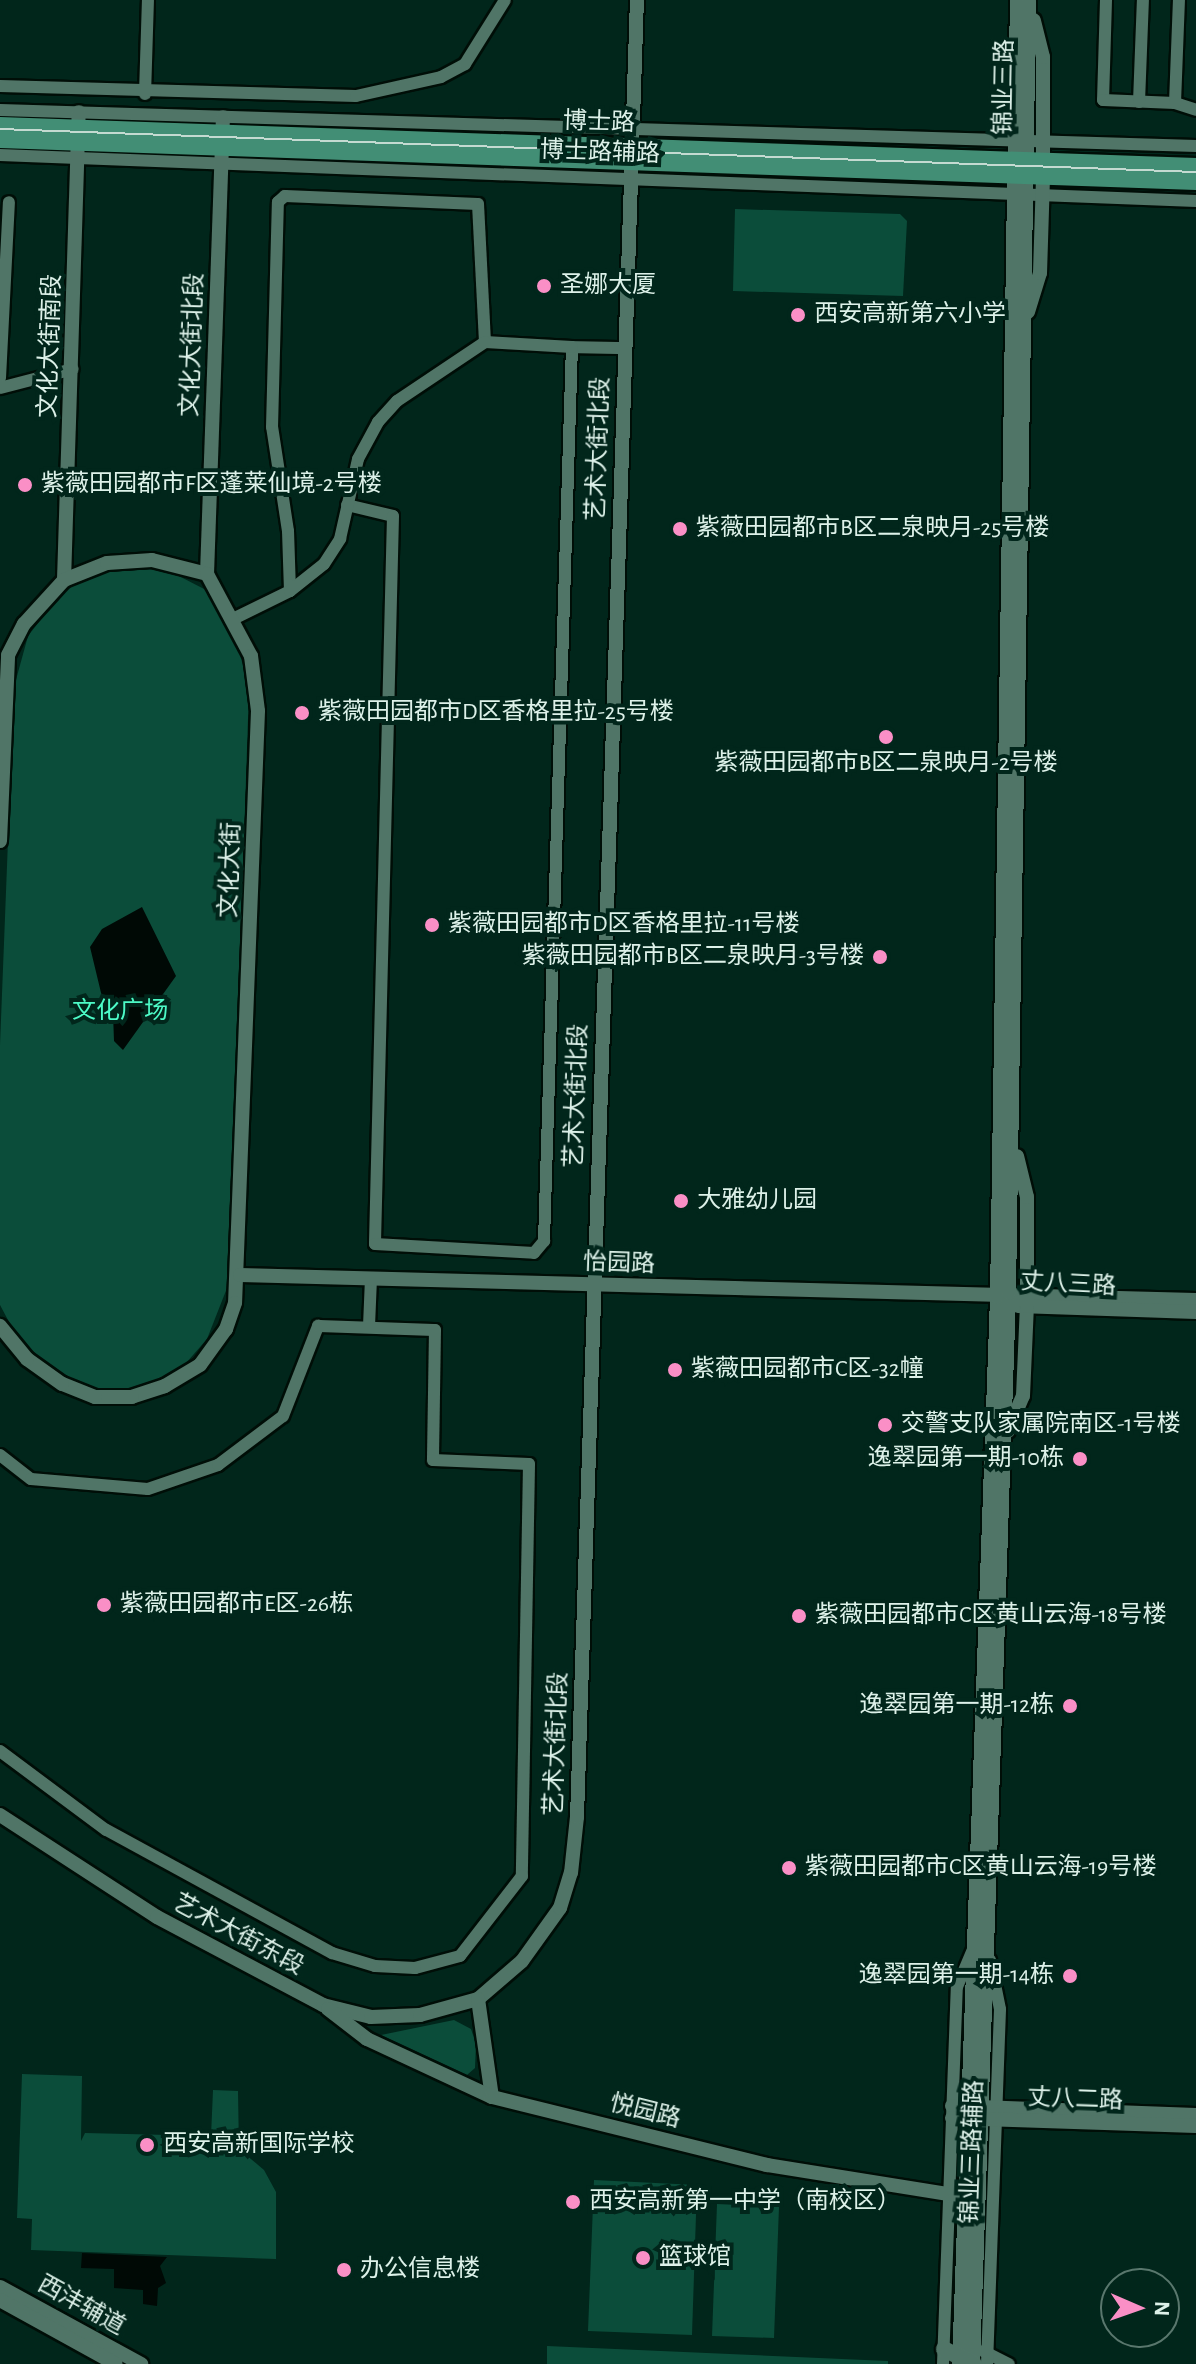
<!DOCTYPE html>
<meta charset="utf-8">
<style>
body{margin:0}
#map{position:relative;width:1196px;height:2364px;overflow:hidden;background:#01261b;font-family:"Alegreya Sans","Noto Sans SC",sans-serif}
div>[style]{position:absolute}
.green>*{inset:0;background:#0b4d3a}
.water>*{inset:0;background:#000905}
.roads{filter:drop-shadow(2px 0 #000e07) drop-shadow(-2px 0 #000e07) drop-shadow(0 2px #000e07) drop-shadow(0 -2px #000e07)}
.minor>*{height:12px;margin:-6px;padding:0 6px;transform-origin:6px;border-radius:6px;background:#507567}
.tertiary>*{height:14px;margin:-7px;padding:0 7px;transform-origin:7px;border-radius:7px;background:#507567}
.secondary>*{height:16px;margin:-8px;padding:0 8px;transform-origin:8px;border-radius:8px;background:#507567}
.primary>*{height:18px;margin:-9px;padding:0 9px;transform-origin:9px;border-radius:9px;background:#428e75}
.tram>*{height:2px;margin:-1px;padding:0 1px;transform-origin:1px;border-radius:1px;background:#c4dad1}
.dots>*{width:22px;height:22px;translate:-50% -50%;box-sizing:border-box;border:4px solid #01261b;border-radius:50%}
span{translate:-50% -50%;white-space:nowrap;text-align:center;line-height:1.15;-webkit-text-stroke:8px #01261b;paint-order:stroke}
.street-label{font-size:24px;color:#ddf1e9}
.poi-label{font-size:24px;color:#ddf1e9}
.left{translate:0 -50%;text-align:left}
.right{translate:-100% -50%;text-align:right}
.park-label{font-size:24px;color:#4dfbc7}
.north{position:absolute;left:1100px;top:2268px;width:80px;height:80px;box-sizing:border-box;background:#01261b;border:2px solid #59776d;border-radius:50%;rotate:92deg;font-size:22px;font-weight:700;line-height:32px;text-align:center;color:#ddf1e9}
.north::after{content:'';display:block;margin:auto;width:28px;height:36px;background:#fa8fc6;clip-path:polygon(50% 0,100% 100%,50% 72%,0 100%)}
</style>
<div id="map">
<div class="green">
<i style="clip-path:polygon(735px 209px,900px 214px,907px 221px,903px 296px,733px 291px)"></i>
<i style="clip-path:polygon(139px 567px,171px 572px,210px 592px,235px 635px,249px 689px,229px 1283px,207px 1339px,180px 1370px,137px 1389px,93px 1389px,50px 1368px,16px 1335px,0 1305px,0 1045px,14px 687px,28px 636px,64px 589px,109px 570px)"></i>
<i style="clip-path:polygon(454px 2020px,471px 2029px,476px 2044px,475px 2068px,467px 2075px,381px 2035px)"></i>
<i style="clip-path:polygon(22px 2074px,82px 2076px,81px 2141px,85px 2133px,211px 2136px,213px 2090px,238px 2091px,239px 2149px,264px 2170px,276px 2192px,276px 2259px,31px 2250px,32px 2219px,17px 2218px)"></i>
<i style="clip-path:polygon(594px 2180px,697px 2185px,692px 2335px,588px 2331px)"></i>
<i style="clip-path:polygon(717px 2204px,779px 2207px,774px 2338px,712px 2336px)"></i>
<i style="clip-path:polygon(547px 2346px,888px 2361px,888px 2364px,547px 2364px)"></i>
</div>
<div class="water">
<i style="clip-path:polygon(142px 907px,176px 976px,123px 1050px,114px 1041px,113px 1013px,103px 1001px,90px 947px,102px 929px)"></i>
<i style="clip-path:polygon(82px 2253px,167px 2257px,160px 2266px,166px 2283px,158px 2288px,157px 2306px,143px 2304px,143px 2290px,114px 2288px,114px 2269px,81px 2268px)"></i>
</div>
<div class="roads">
<div class="minor">
<i style="left:1106px;top:0;width:100px;rotate:91.7deg"></i>
<i style="left:1103px;top:100px;width:72px;rotate:2.4deg"></i>
<i style="left:1175px;top:103px;width:22px;rotate:18deg"></i>
<i style="left:0;top:86px;width:356px;rotate:1.6deg"></i>
<i style="left:356px;top:96px;width:87px;rotate:-12.6deg"></i>
<i style="left:441px;top:77px;width:27px;rotate:-28deg"></i>
<i style="left:465px;top:64px;width:75px;rotate:-58deg"></i>
<i style="left:145px;top:94px;width:94px;rotate:-88.2deg"></i>
<i style="left:1139px;top:102px;width:102px;rotate:-87.8deg"></i>
<i style="left:1175px;top:103px;width:103px;rotate:-87.8deg"></i>
<i style="left:0;top:110px;width:1197px;rotate:1.72deg"></i>
<i style="left:0;top:155px;width:1197px;rotate:2.2deg"></i>
<i style="left:0;top:378px;width:176px;rotate:-87.1deg"></i>
<i style="left:0;top:388px;width:75px;rotate:-14.6deg"></i>
<i style="left:347px;top:505px;width:47px;rotate:13.4deg"></i>
<i style="left:393px;top:516px;width:728px;rotate:91.42deg"></i>
<i style="left:375px;top:1244px;width:159px;rotate:3.2deg"></i>
<i style="left:534px;top:1253px;width:16px;rotate:-50deg"></i>
<i style="left:544px;top:1241px;width:894px;rotate:-88.21deg"></i>
<i style="left:572px;top:347px;width:53px;rotate:1.1deg"></i>
<i style="left:290px;top:591px;width:60px;rotate:-91.9deg"></i>
<i style="left:288px;top:531px;width:105px;rotate:-98.7deg"></i>
<i style="left:272px;top:427px;width:225px;rotate:-88.5deg"></i>
<i style="left:278px;top:202px;width:9px;rotate:-41deg"></i>
<i style="left:285px;top:196px;width:193px;rotate:2.4deg"></i>
<i style="left:478px;top:204px;width:138px;rotate:87.1deg"></i>
<i style="left:485px;top:342px;width:87px;rotate:3.3deg"></i>
<i style="left:235px;top:618px;width:61px;rotate:-26.1deg"></i>
<i style="left:290px;top:591px;width:43px;rotate:-38.5deg"></i>
<i style="left:324px;top:564px;width:30px;rotate:-57deg"></i>
<i style="left:340px;top:539px;width:82px;rotate:-77.3deg"></i>
<i style="left:358px;top:459px;width:42px;rotate:-61.6deg"></i>
<i style="left:378px;top:422px;width:28px;rotate:-48deg"></i>
<i style="left:397px;top:401px;width:106px;rotate:-33.8deg"></i>
<i style="left:369px;top:1326px;width:47px;rotate:-87.6deg"></i>
<i style="left:0;top:1455px;width:39px;rotate:38deg"></i>
<i style="left:31px;top:1479px;width:117px;rotate:4.9deg"></i>
<i style="left:148px;top:1489px;width:74px;rotate:-18.9deg"></i>
<i style="left:218px;top:1465px;width:81px;rotate:-37deg"></i>
<i style="left:283px;top:1416px;width:97px;rotate:-68.7deg"></i>
<i style="left:318px;top:1326px;width:117px;rotate:2deg"></i>
<i style="left:435px;top:1330px;width:130px;rotate:90.9deg"></i>
<i style="left:433px;top:1460px;width:96px;rotate:2.4deg"></i>
<i style="left:529px;top:1464px;width:412px;rotate:91deg"></i>
<i style="left:522px;top:1876px;width:101px;rotate:127.8deg"></i>
<i style="left:460px;top:1956px;width:47px;rotate:165.1deg"></i>
<i style="left:415px;top:1968px;width:40px;rotate:-177.1deg"></i>
<i style="left:375px;top:1966px;width:45px;rotate:-163.2deg"></i>
<i style="left:332px;top:1953px;width:257px;rotate:-151.4deg"></i>
<i style="left:106px;top:1830px;width:132px;rotate:-143.3deg"></i>
<i style="left:983px;top:2351px;width:29px;rotate:27deg"></i>
<i style="left:943px;top:2364px;width:377px;rotate:-87.9deg"></i>
<i style="left:957px;top:1987px;width:39px;rotate:-67deg"></i>
<i style="left:987px;top:2364px;width:355px;rotate:-87.9deg"></i>
<i style="left:1000px;top:2009px;width:50px;rotate:-101.5deg"></i>
</div>
<div class="tertiary">
<i style="left:1028px;top:312px;width:41px;rotate:-72.9deg"></i>
<i style="left:1040px;top:273px;width:98px;rotate:-88.2deg"></i>
<i style="left:1043px;top:175px;width:118px;rotate:-90deg"></i>
<i style="left:1043px;top:57px;width:38px;rotate:-104deg"></i>
<i style="left:207px;top:574px;width:457px;rotate:-88deg"></i>
<i style="left:64px;top:580px;width:468px;rotate:-88.2deg"></i>
<i style="left:0;top:841px;width:186px;rotate:-87.5deg"></i>
<i style="left:8px;top:655px;width:35px;rotate:-63deg"></i>
<i style="left:24px;top:624px;width:59px;rotate:-47.7deg"></i>
<i style="left:64px;top:580px;width:46px;rotate:-21.6deg"></i>
<i style="left:107px;top:563px;width:45px;rotate:-3.8deg"></i>
<i style="left:152px;top:560px;width:57px;rotate:14.3deg"></i>
<i style="left:207px;top:574px;width:93px;rotate:61.8deg"></i>
<i style="left:251px;top:656px;width:55px;rotate:82.7deg"></i>
<i style="left:258px;top:711px;width:592px;rotate:92.22deg"></i>
<i style="left:235px;top:1303px;width:28px;rotate:109deg"></i>
<i style="left:226px;top:1329px;width:44px;rotate:125.8deg"></i>
<i style="left:200px;top:1365px;width:41px;rotate:149deg"></i>
<i style="left:165px;top:1386px;width:35px;rotate:162deg"></i>
<i style="left:132px;top:1397px;width:37px;rotate:180deg"></i>
<i style="left:95px;top:1397px;width:35px;rotate:-158deg"></i>
<i style="left:62px;top:1384px;width:43px;rotate:-144.5deg"></i>
<i style="left:27px;top:1359px;width:43px;rotate:-129.3deg"></i>
<i style="left:240px;top:1275px;width:956px;rotate:1.5deg"></i>
<i style="left:1018px;top:1306px;width:178px;rotate:1.9deg"></i>
<i style="left:1008px;top:1431px;width:38px;rotate:-67deg"></i>
<i style="left:1023px;top:1396px;width:90px;rotate:-87.5deg"></i>
<i style="left:1027px;top:1306px;width:109px;rotate:-90deg"></i>
<i style="left:1027px;top:1197px;width:42px;rotate:-103.7deg"></i>
<i style="left:0;top:1815px;width:187px;rotate:33deg"></i>
<i style="left:157px;top:1917px;width:188px;rotate:27.9deg"></i>
<i style="left:323px;top:2005px;width:49px;rotate:14deg"></i>
<i style="left:371px;top:2017px;width:49px;rotate:-2.3deg"></i>
<i style="left:420px;top:2015px;width:60px;rotate:-15.4deg"></i>
<i style="left:478px;top:1999px;width:58px;rotate:-40.8deg"></i>
<i style="left:522px;top:1961px;width:65px;rotate:-54.4deg"></i>
<i style="left:560px;top:1908px;width:37px;rotate:-73deg"></i>
<i style="left:571px;top:1873px;width:56px;rotate:-83.9deg"></i>
<i style="left:577px;top:1817px;width:1818px;rotate:-88.11deg"></i>
<i style="left:478px;top:1999px;width:99px;rotate:81.9deg"></i>
<i style="left:328px;top:2009px;width:49px;rotate:37.6deg"></i>
<i style="left:367px;top:2039px;width:138px;rotate:24.9deg"></i>
<i style="left:492px;top:2097px;width:283px;rotate:13.9deg"></i>
<i style="left:767px;top:2165px;width:210px;rotate:9.1deg"></i>
<i style="left:952px;top:2106px;width:244px;rotate:2.1deg"></i>
<i style="left:952px;top:2118px;width:244px;rotate:1.9deg"></i>
<i style="left:0;top:2287px;width:161px;rotate:28.6deg"></i>
<i style="left:0;top:2300px;width:132px;rotate:28.9deg"></i>
<i style="left:959px;top:2364px;width:1068px;rotate:-87.96deg"></i>
<i style="left:997px;top:1297px;width:1297px;rotate:-89.12deg"></i>
<i style="left:973px;top:2364px;width:1072px;rotate:-88.07deg"></i>
<i style="left:1009px;top:1293px;width:1293px;rotate:-89.11deg"></i>
</div>
<div class="secondary">
<i style="left:944px;top:2349px;width:34px;rotate:27deg"></i>
</div>
<div class="primary">
<i style="left:0;top:126px;width:1197px;rotate:1.96deg"></i>
<i style="left:0;top:139px;width:1197px;rotate:2.01deg"></i>
</div>
</div>
<div class="tram">
<i style="left:0;top:129px;width:1197px;rotate:2.06deg"></i>
</div>
<div class="dots">
<i style="left:544px;top:286px;background:#fa8fc6"></i>
<i style="left:798px;top:315px;background:#fa8fc6"></i>
<i style="left:25px;top:485px;background:#fa8fc6"></i>
<i style="left:680px;top:529px;background:#fa8fc6"></i>
<i style="left:302px;top:713px;background:#fa8fc6"></i>
<i style="left:886px;top:737px;background:#fa8fc6"></i>
<i style="left:432px;top:925px;background:#fa8fc6"></i>
<i style="left:880px;top:957px;background:#fa8fc6"></i>
<i style="left:681px;top:1201px;background:#fa8fc6"></i>
<i style="left:675px;top:1370px;background:#fa8fc6"></i>
<i style="left:885px;top:1425px;background:#fa8fc6"></i>
<i style="left:1080px;top:1459px;background:#fa8fc6"></i>
<i style="left:104px;top:1605px;background:#fa8fc6"></i>
<i style="left:799px;top:1616px;background:#fa8fc6"></i>
<i style="left:1070px;top:1706px;background:#fa8fc6"></i>
<i style="left:789px;top:1868px;background:#fa8fc6"></i>
<i style="left:1070px;top:1976px;background:#fa8fc6"></i>
<i style="left:147px;top:2145px;background:#fa8fc6"></i>
<i style="left:573px;top:2202px;background:#fa8fc6"></i>
<i style="left:643px;top:2258px;background:#fa8fc6"></i>
<i style="left:344px;top:2270px;background:#fa8fc6"></i>
</div>
<div class="street-label">
<span style="left:1005px;top:87px;rotate:-89deg">锦业三路</span>
<span style="left:599px;top:123px;rotate:2deg">博士路</span>
<span style="left:600px;top:153px;rotate:2deg">博士路辅路</span>
<span style="left:193px;top:345px;rotate:-88deg">文化大街北段</span>
<span style="left:51px;top:346px;rotate:-88deg">文化大街南段</span>
<span style="left:599px;top:449px;rotate:-88deg">艺术大街北段</span>
<span style="left:231px;top:870px;rotate:-88deg">文化大街</span>
<span style="left:577px;top:1096px;rotate:-88deg">艺术大街北段</span>
<span style="left:619px;top:1264px;rotate:2deg">怡园路</span>
<span style="left:1068px;top:1285px;rotate:3deg">丈八三路</span>
<span style="left:557px;top:1744px;rotate:-88deg">艺术大街北段</span>
<span style="left:238px;top:1935px;rotate:28deg">艺术大街东段</span>
<span style="left:1075px;top:2100px;rotate:2deg">丈八二路</span>
<span style="left:645px;top:2112px;rotate:14deg">悦园路</span>
<span style="left:973px;top:2152px;rotate:-88deg">锦业三路辅路</span>
<span style="left:81px;top:2306px;rotate:29deg">西沣辅道</span>
</div>
<div class="poi-label">
<span class="left" style="left:560px;top:286px">圣娜大厦</span>
<span class="left" style="left:814px;top:315px">西安高新第六小学</span>
<span class="left" style="left:41px;top:485px">紫薇田园都市F区蓬莱仙境-2号楼</span>
<span class="left" style="left:696px;top:529px">紫薇田园都市B区二泉映月-25号楼</span>
<span class="left" style="left:318px;top:713px">紫薇田园都市D区香格里拉-25号楼</span>
<span style="left:886px;top:764px">紫薇田园都市B区二泉映月-2号楼</span>
<span class="left" style="left:448px;top:925px">紫薇田园都市D区香格里拉-11号楼</span>
<span class="right" style="left:864px;top:957px">紫薇田园都市B区二泉映月-3号楼</span>
<span class="left" style="left:697px;top:1201px">大雅幼儿园</span>
<span class="left" style="left:691px;top:1370px">紫薇田园都市C区-32幢</span>
<span class="left" style="left:901px;top:1425px">交警支队家属院南区-1号楼</span>
<span class="right" style="left:1064px;top:1459px">逸翠园第一期-10栋</span>
<span class="left" style="left:120px;top:1605px">紫薇田园都市E区-26栋</span>
<span class="left" style="left:815px;top:1616px">紫薇田园都市C区黄山云海-18号楼</span>
<span class="right" style="left:1054px;top:1706px">逸翠园第一期-12栋</span>
<span class="left" style="left:805px;top:1868px">紫薇田园都市C区黄山云海-19号楼</span>
<span class="right" style="left:1054px;top:1976px">逸翠园第一期-14栋</span>
<span class="left" style="left:163px;top:2145px">西安高新国际学校</span>
<span class="left" style="left:589px;top:2202px">西安高新第一中学（南校区）</span>
<span class="left" style="left:659px;top:2258px">篮球馆</span>
<span class="left" style="left:360px;top:2270px">办公信息楼</span>
</div>
<div class="park-label">
<span style="left:120px;top:1012px">文化广场</span>
</div>
<div class="north">N</div>
</div>
